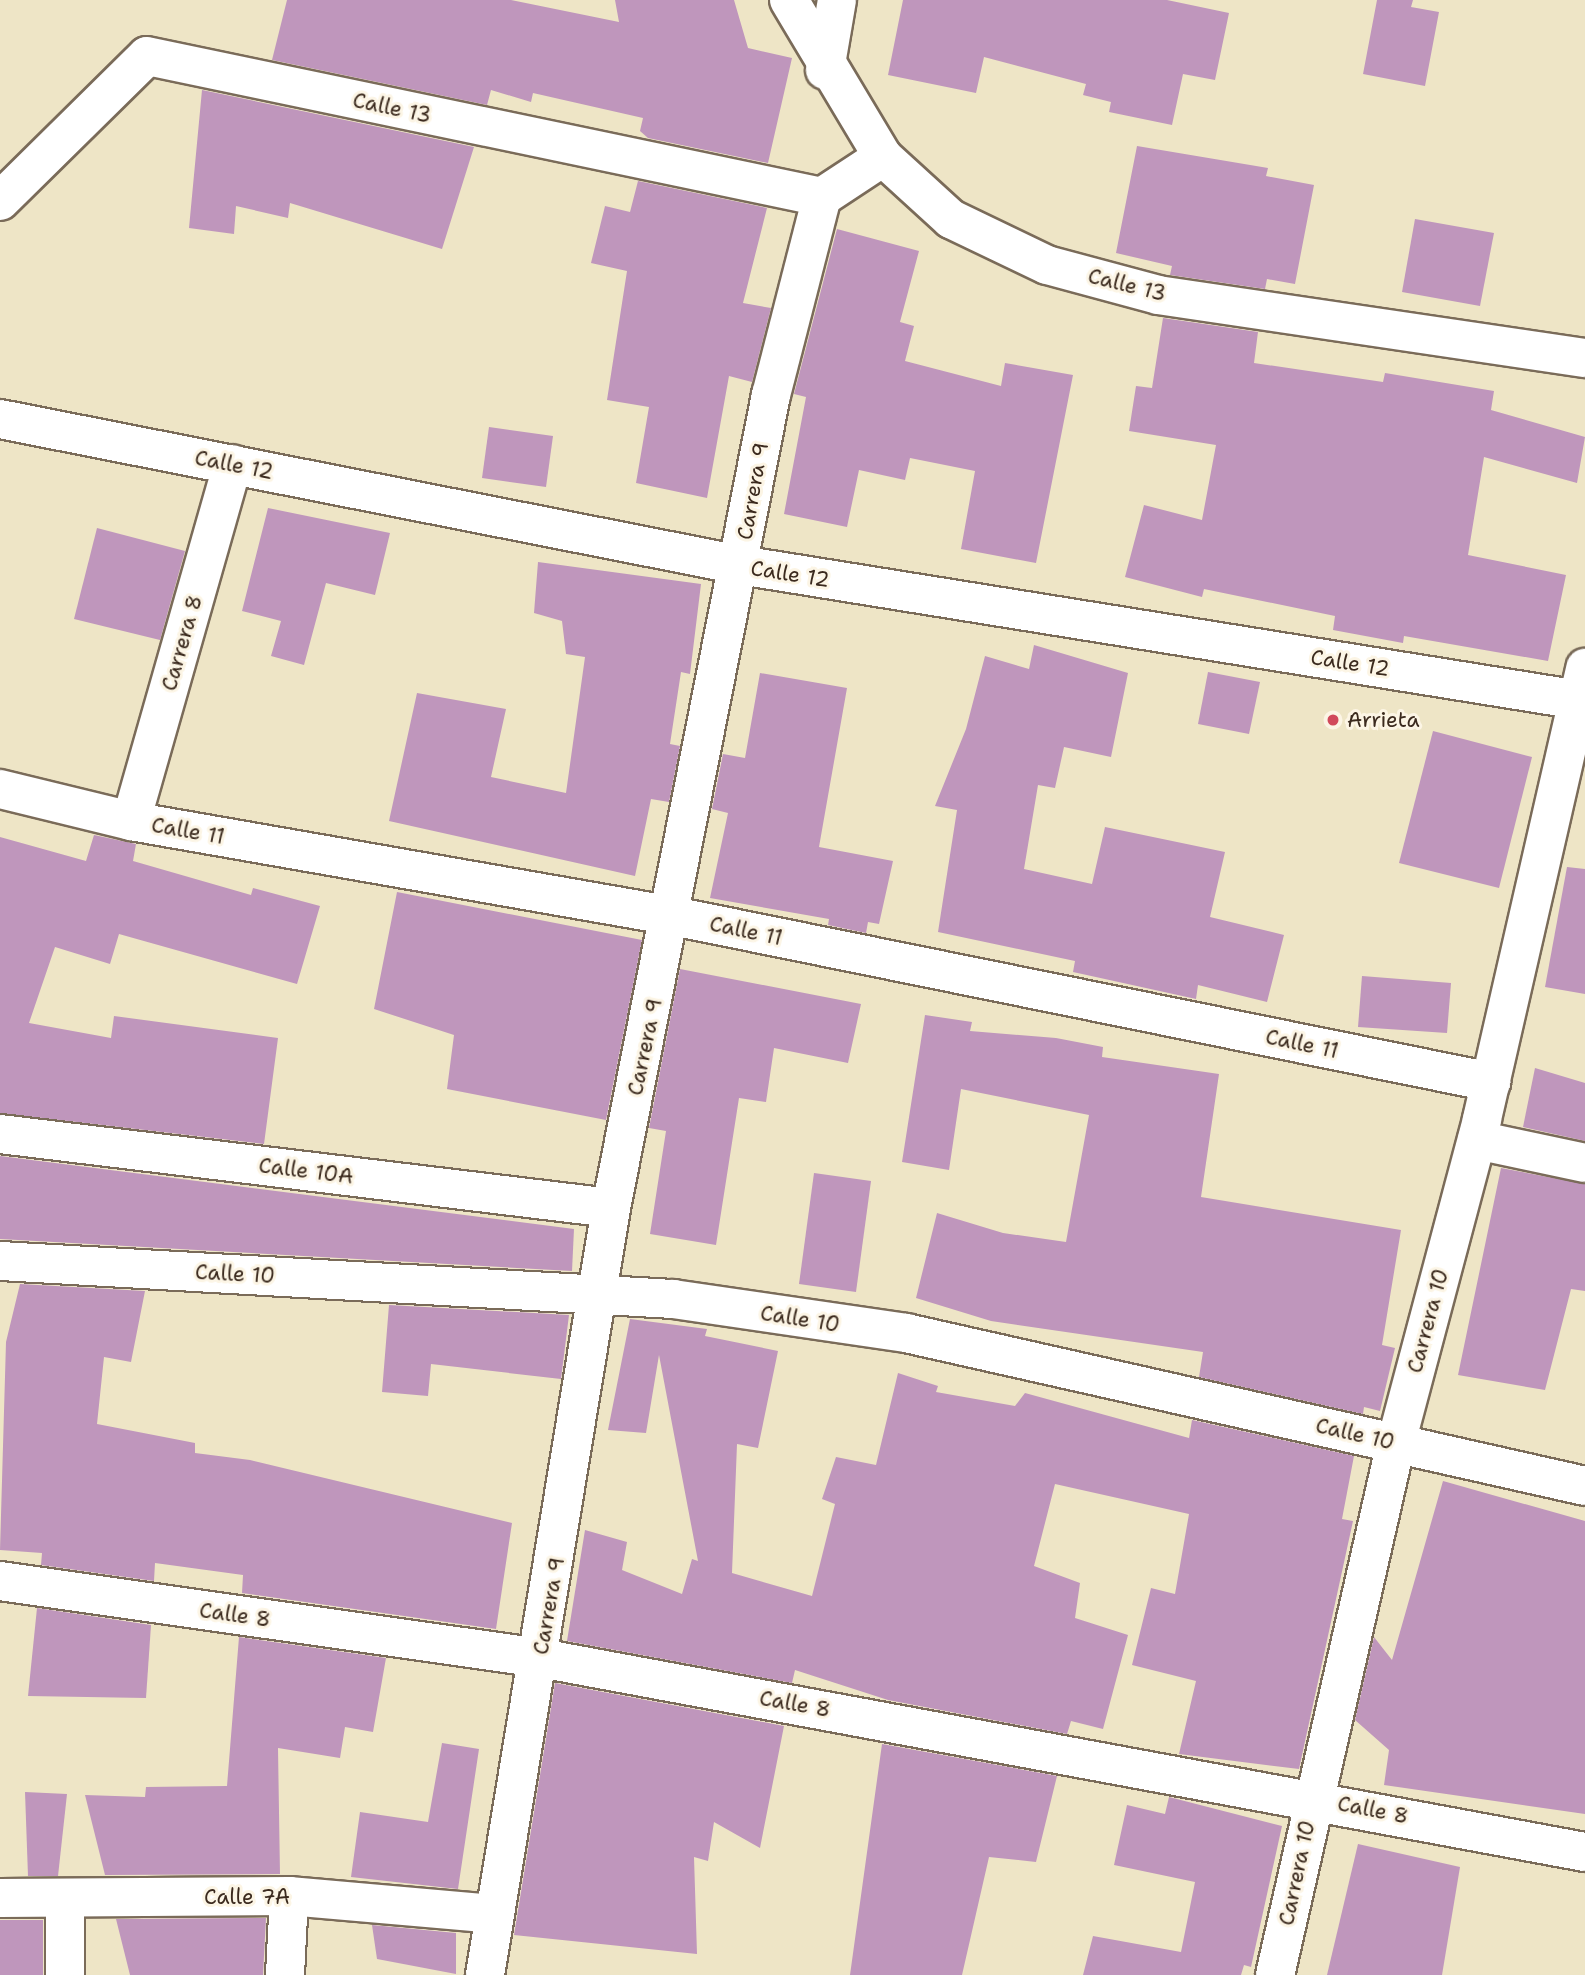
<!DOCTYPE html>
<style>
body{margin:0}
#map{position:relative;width:1585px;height:1975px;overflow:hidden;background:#eee5c6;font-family:"Shantell Sans",sans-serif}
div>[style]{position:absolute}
.building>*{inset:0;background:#bf96bc}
.roads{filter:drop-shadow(2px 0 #7a6b59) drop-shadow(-2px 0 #7a6b59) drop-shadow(0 2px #7a6b59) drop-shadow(0 -2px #7a6b59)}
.street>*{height:38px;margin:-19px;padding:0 19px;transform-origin:19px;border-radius:19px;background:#fff}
.secondary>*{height:38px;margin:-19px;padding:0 19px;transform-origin:19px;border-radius:19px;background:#fff}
.dots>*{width:19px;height:19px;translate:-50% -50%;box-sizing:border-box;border:4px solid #fcf5e5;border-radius:50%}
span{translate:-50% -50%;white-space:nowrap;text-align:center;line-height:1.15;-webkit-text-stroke:6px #fcf5e5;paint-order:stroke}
.street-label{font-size:21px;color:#3b2a1e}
.poi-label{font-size:21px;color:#3b2a1e}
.left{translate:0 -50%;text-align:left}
</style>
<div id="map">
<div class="building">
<i style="clip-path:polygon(287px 0,511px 0,619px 22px,615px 0,734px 0,748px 48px,792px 58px,768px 163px,648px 138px,640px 131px,643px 118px,533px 93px,531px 102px,491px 90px,487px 105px,272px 60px)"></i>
<i style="clip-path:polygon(903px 0,1167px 0,1229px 13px,1215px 80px,1183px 74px,1172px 125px,1109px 112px,1111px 102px,1083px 95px,1086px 84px,984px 57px,976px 93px,888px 75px)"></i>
<i style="clip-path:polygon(1377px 0,1413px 0,1411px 7px,1439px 12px,1425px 86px,1363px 74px)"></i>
<i style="clip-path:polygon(202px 90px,474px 147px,442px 249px,290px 203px,288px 218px,236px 206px,234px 234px,189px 228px)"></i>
<i style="clip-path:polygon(1137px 146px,1268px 168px,1266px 176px,1314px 185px,1295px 284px,1267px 279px,1265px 289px,1170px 275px,1172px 266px,1116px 253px)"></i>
<i style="clip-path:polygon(638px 181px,767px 208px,743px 303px,771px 308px,752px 382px,729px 376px,707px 498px,636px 483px,649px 407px,607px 400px,627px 271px,591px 263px,605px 206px,630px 212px)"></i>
<i style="clip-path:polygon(1415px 219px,1494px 233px,1480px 306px,1402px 292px)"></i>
<i style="clip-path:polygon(837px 229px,919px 251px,900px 322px,914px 326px,905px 361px,1001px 386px,1005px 363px,1073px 375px,1036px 563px,961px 549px,975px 471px,910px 458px,905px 480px,859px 470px,847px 527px,784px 514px,806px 397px,794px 394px)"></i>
<i style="clip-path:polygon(1163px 318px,1258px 332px,1254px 363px,1383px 382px,1385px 373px,1494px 391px,1491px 410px,1585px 437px,1577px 483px,1484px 457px,1468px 555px,1566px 575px,1548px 661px,1404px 636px,1403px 643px,1333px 630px,1335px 616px,1204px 589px,1202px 597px,1125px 577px,1144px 505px,1202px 520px,1216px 445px,1129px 431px,1136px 386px,1152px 388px)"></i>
<i style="clip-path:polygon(489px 427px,553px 436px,546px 487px,482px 478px)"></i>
<i style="clip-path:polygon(268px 508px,390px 533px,375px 595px,326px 583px,304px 665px,271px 656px,281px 621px,242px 611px)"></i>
<i style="clip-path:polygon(97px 528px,185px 551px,160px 640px,74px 619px)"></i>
<i style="clip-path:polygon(538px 562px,701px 584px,690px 674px,681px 672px,670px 744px,680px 746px,669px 802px,651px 799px,635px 876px,389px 821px,417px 693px,506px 709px,491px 777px,566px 793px,585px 657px,566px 654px,562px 621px,534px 613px)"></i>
<i style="clip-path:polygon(1034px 645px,1128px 673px,1111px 757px,1064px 747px,1055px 788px,1038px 785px,1024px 869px,1092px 884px,1105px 827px,1225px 852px,1210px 917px,1284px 935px,1267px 1002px,1198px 985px,1196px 999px,1073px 972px,1075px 961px,938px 932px,957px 810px,935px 806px,966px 729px,985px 656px,1029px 669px)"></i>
<i style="clip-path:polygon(1208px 672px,1260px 682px,1249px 734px,1198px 724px)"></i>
<i style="clip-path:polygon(760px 673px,847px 688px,819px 847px,893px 861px,879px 924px,868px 922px,866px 933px,828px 925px,829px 919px,710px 898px,728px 813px,712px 809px,723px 754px,745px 758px)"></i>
<i style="clip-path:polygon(1433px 731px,1532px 757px,1499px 888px,1399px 863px)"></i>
<i style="clip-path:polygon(94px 835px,136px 844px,133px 861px,251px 895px,253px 888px,320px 906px,297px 984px,119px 934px,110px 964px,55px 947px,29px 1023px,111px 1038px,114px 1016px,278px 1038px,264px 1144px,0 1113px,0 837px,86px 861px)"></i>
<i style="clip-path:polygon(1567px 867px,1585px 869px,1585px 994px,1545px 987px)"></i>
<i style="clip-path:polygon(397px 892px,642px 940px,606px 1120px,447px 1089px,454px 1035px,374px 1009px)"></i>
<i style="clip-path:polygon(680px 969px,861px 1004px,848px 1063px,774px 1048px,766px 1102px,739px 1098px,716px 1245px,650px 1234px,666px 1131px,649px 1128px)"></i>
<i style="clip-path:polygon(1362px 976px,1451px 983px,1447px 1033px,1358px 1027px)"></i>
<i style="clip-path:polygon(925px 1015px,972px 1022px,970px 1031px,1056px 1038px,1103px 1047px,1102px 1057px,1219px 1074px,1201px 1197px,1401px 1230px,1382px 1345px,1395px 1348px,1380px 1411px,1364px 1407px,1363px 1414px,1199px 1377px,1203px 1352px,991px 1321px,916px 1298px,937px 1213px,1003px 1233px,1066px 1242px,1089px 1115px,961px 1089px,949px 1170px,902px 1162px)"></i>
<i style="clip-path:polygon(1535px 1068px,1585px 1083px,1585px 1141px,1523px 1127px)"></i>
<i style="clip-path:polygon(0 1156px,574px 1229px,572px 1271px,0 1239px)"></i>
<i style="clip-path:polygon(1501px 1168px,1585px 1184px,1585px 1291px,1571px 1289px,1545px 1390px,1458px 1375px)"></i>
<i style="clip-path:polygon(814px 1173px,871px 1181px,856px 1292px,799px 1284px)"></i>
<i style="clip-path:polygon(20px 1284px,145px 1291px,131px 1362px,104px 1357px,97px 1424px,195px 1443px,195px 1453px,250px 1460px,512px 1523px,496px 1629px,242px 1593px,243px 1575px,155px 1563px,154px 1581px,41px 1565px,42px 1553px,0 1550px,6px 1342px)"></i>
<i style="clip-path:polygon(389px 1305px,569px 1315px,561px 1379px,431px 1364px,428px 1396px,382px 1392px)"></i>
<i style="clip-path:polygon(630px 1319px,707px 1329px,705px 1336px,778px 1351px,758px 1448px,737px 1444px,732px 1573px,812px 1596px,835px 1504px,822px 1499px,836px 1457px,876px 1465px,898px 1373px,938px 1386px,936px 1392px,1015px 1406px,1025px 1393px,1189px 1438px,1192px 1420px,1354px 1456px,1342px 1519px,1353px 1521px,1299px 1769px,1179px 1754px,1196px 1681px,1132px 1665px,1151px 1588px,1175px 1594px,1189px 1514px,1055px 1484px,1034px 1566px,1080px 1583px,1075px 1618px,1128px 1635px,1103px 1729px,1071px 1721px,1067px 1734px,888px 1700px,795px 1670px,792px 1683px,567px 1641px,585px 1530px,627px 1542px,622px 1570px,682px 1594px,692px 1559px,698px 1561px,659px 1355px,646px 1433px,608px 1430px)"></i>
<i style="clip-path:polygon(1443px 1481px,1585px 1521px,1585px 1814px,1384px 1785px,1389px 1750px,1355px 1720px,1374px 1637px,1392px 1660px)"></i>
<i style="clip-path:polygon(37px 1608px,151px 1625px,146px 1698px,28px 1696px)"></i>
<i style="clip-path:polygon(239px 1637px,386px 1658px,373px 1732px,345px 1727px,340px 1758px,278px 1748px,280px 1874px,105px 1875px,85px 1795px,145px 1797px,146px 1787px,227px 1786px)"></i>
<i style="clip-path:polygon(555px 1683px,784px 1726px,760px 1848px,714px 1822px,708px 1861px,694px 1857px,697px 1954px,514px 1935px)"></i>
<i style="clip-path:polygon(442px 1743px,479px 1749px,458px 1889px,351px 1877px,360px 1812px,428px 1822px)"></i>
<i style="clip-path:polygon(882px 1744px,1057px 1776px,1036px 1862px,989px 1857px,962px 1975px,850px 1975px)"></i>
<i style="clip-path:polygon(25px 1792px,67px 1794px,58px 1876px,28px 1876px)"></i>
<i style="clip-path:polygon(1169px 1797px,1282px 1826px,1251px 1967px,1244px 1965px,1241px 1975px,1083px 1975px,1093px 1936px,1181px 1952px,1195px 1882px,1114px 1865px,1127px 1805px,1165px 1814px)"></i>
<i style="clip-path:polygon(1358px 1844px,1460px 1867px,1442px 1975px,1327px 1975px)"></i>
<i style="clip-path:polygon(266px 1918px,263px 1975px,130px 1975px,116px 1919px)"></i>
<i style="clip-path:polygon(0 1920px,43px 1920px,43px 1975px,0 1975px)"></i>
<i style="clip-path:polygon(372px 1925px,456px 1933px,456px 1974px,377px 1959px)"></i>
</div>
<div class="roads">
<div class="street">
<i style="left:825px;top:70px;width:71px;rotate:-80.3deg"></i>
<i style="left:0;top:201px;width:206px;rotate:-44.6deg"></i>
<i style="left:147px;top:56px;width:690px;rotate:11.8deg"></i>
<i style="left:0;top:419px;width:754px;rotate:11.16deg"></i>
<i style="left:740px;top:565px;width:856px;rotate:9.14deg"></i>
<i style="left:0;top:789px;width:135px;rotate:13.7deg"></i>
<i style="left:131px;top:821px;width:550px;rotate:9.94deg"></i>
<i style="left:673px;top:916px;width:835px;rotate:11.47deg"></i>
<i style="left:131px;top:821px;width:371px;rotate:-74.1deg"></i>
<i style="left:0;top:1134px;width:615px;rotate:6.91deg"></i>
<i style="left:1477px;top:1140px;width:110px;rotate:12deg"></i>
<i style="left:0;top:1261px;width:674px;rotate:3.23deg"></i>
<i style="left:673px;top:1299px;width:235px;rotate:8.3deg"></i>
<i style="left:906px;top:1333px;width:696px;rotate:12.7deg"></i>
<i style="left:0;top:1581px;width:545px;rotate:8.12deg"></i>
<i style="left:540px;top:1658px;width:1063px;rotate:10.52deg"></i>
<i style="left:0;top:1898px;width:289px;rotate:-0.4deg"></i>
<i style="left:289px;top:1896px;width:205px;rotate:5deg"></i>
<i style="left:65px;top:1975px;width:77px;rotate:-90deg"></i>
<i style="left:285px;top:1975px;width:79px;rotate:-87.1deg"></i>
<i style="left:485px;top:1975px;width:777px;rotate:-80.67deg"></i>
<i style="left:611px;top:1208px;width:829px;rotate:-78.87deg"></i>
<i style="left:771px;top:395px;width:204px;rotate:-75.6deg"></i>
<i style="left:822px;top:197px;width:73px;rotate:-33.3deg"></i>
</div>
<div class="secondary">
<i style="left:789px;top:0;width:183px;rotate:59.1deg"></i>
<i style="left:883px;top:157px;width:92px;rotate:42.4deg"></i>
<i style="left:951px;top:219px;width:106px;rotate:25.6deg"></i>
<i style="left:1047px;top:265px;width:115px;rotate:15.1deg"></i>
<i style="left:1158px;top:295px;width:432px;rotate:8.4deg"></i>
<i style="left:1275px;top:1975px;width:546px;rotate:-77.19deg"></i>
<i style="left:1396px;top:1443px;width:335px;rotate:-75.1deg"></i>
<i style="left:1482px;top:1119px;width:463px;rotate:-77.1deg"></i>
</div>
</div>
<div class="dots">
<i style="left:1333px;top:720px;background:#d1495b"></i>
</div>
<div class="street-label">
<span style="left:392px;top:108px;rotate:12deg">Calle 13</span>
<span style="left:1127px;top:285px;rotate:14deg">Calle 13</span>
<span style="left:234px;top:465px;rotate:11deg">Calle 12</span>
<span style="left:753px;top:491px;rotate:-80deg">Carrera 9</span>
<span style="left:790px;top:574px;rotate:9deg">Calle 12</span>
<span style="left:182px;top:643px;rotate:-74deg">Carrera 8</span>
<span style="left:1350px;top:663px;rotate:9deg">Calle 12</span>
<span style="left:188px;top:831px;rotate:10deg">Calle 11</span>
<span style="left:746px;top:931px;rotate:12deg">Calle 11</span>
<span style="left:1302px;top:1044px;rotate:12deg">Calle 11</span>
<span style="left:645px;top:1047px;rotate:-78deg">Carrera 9</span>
<span style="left:306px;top:1171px;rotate:7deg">Calle 10A</span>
<span style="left:235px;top:1274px;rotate:3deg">Calle 10</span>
<span style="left:800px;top:1319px;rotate:9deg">Calle 10</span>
<span style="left:1428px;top:1321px;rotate:-75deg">Carrera 10</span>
<span style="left:1355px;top:1434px;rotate:13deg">Calle 10</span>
<span style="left:549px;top:1606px;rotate:-80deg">Carrera 9</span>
<span style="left:235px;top:1615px;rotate:8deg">Calle 8</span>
<span style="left:795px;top:1704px;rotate:10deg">Calle 8</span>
<span style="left:1373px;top:1810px;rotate:11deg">Calle 8</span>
<span style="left:1297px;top:1873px;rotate:-78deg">Carrera 10</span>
<span style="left:247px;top:1897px">Calle 7A</span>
</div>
<div class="poi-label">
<span class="left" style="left:1347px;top:720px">Arrieta</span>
</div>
</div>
